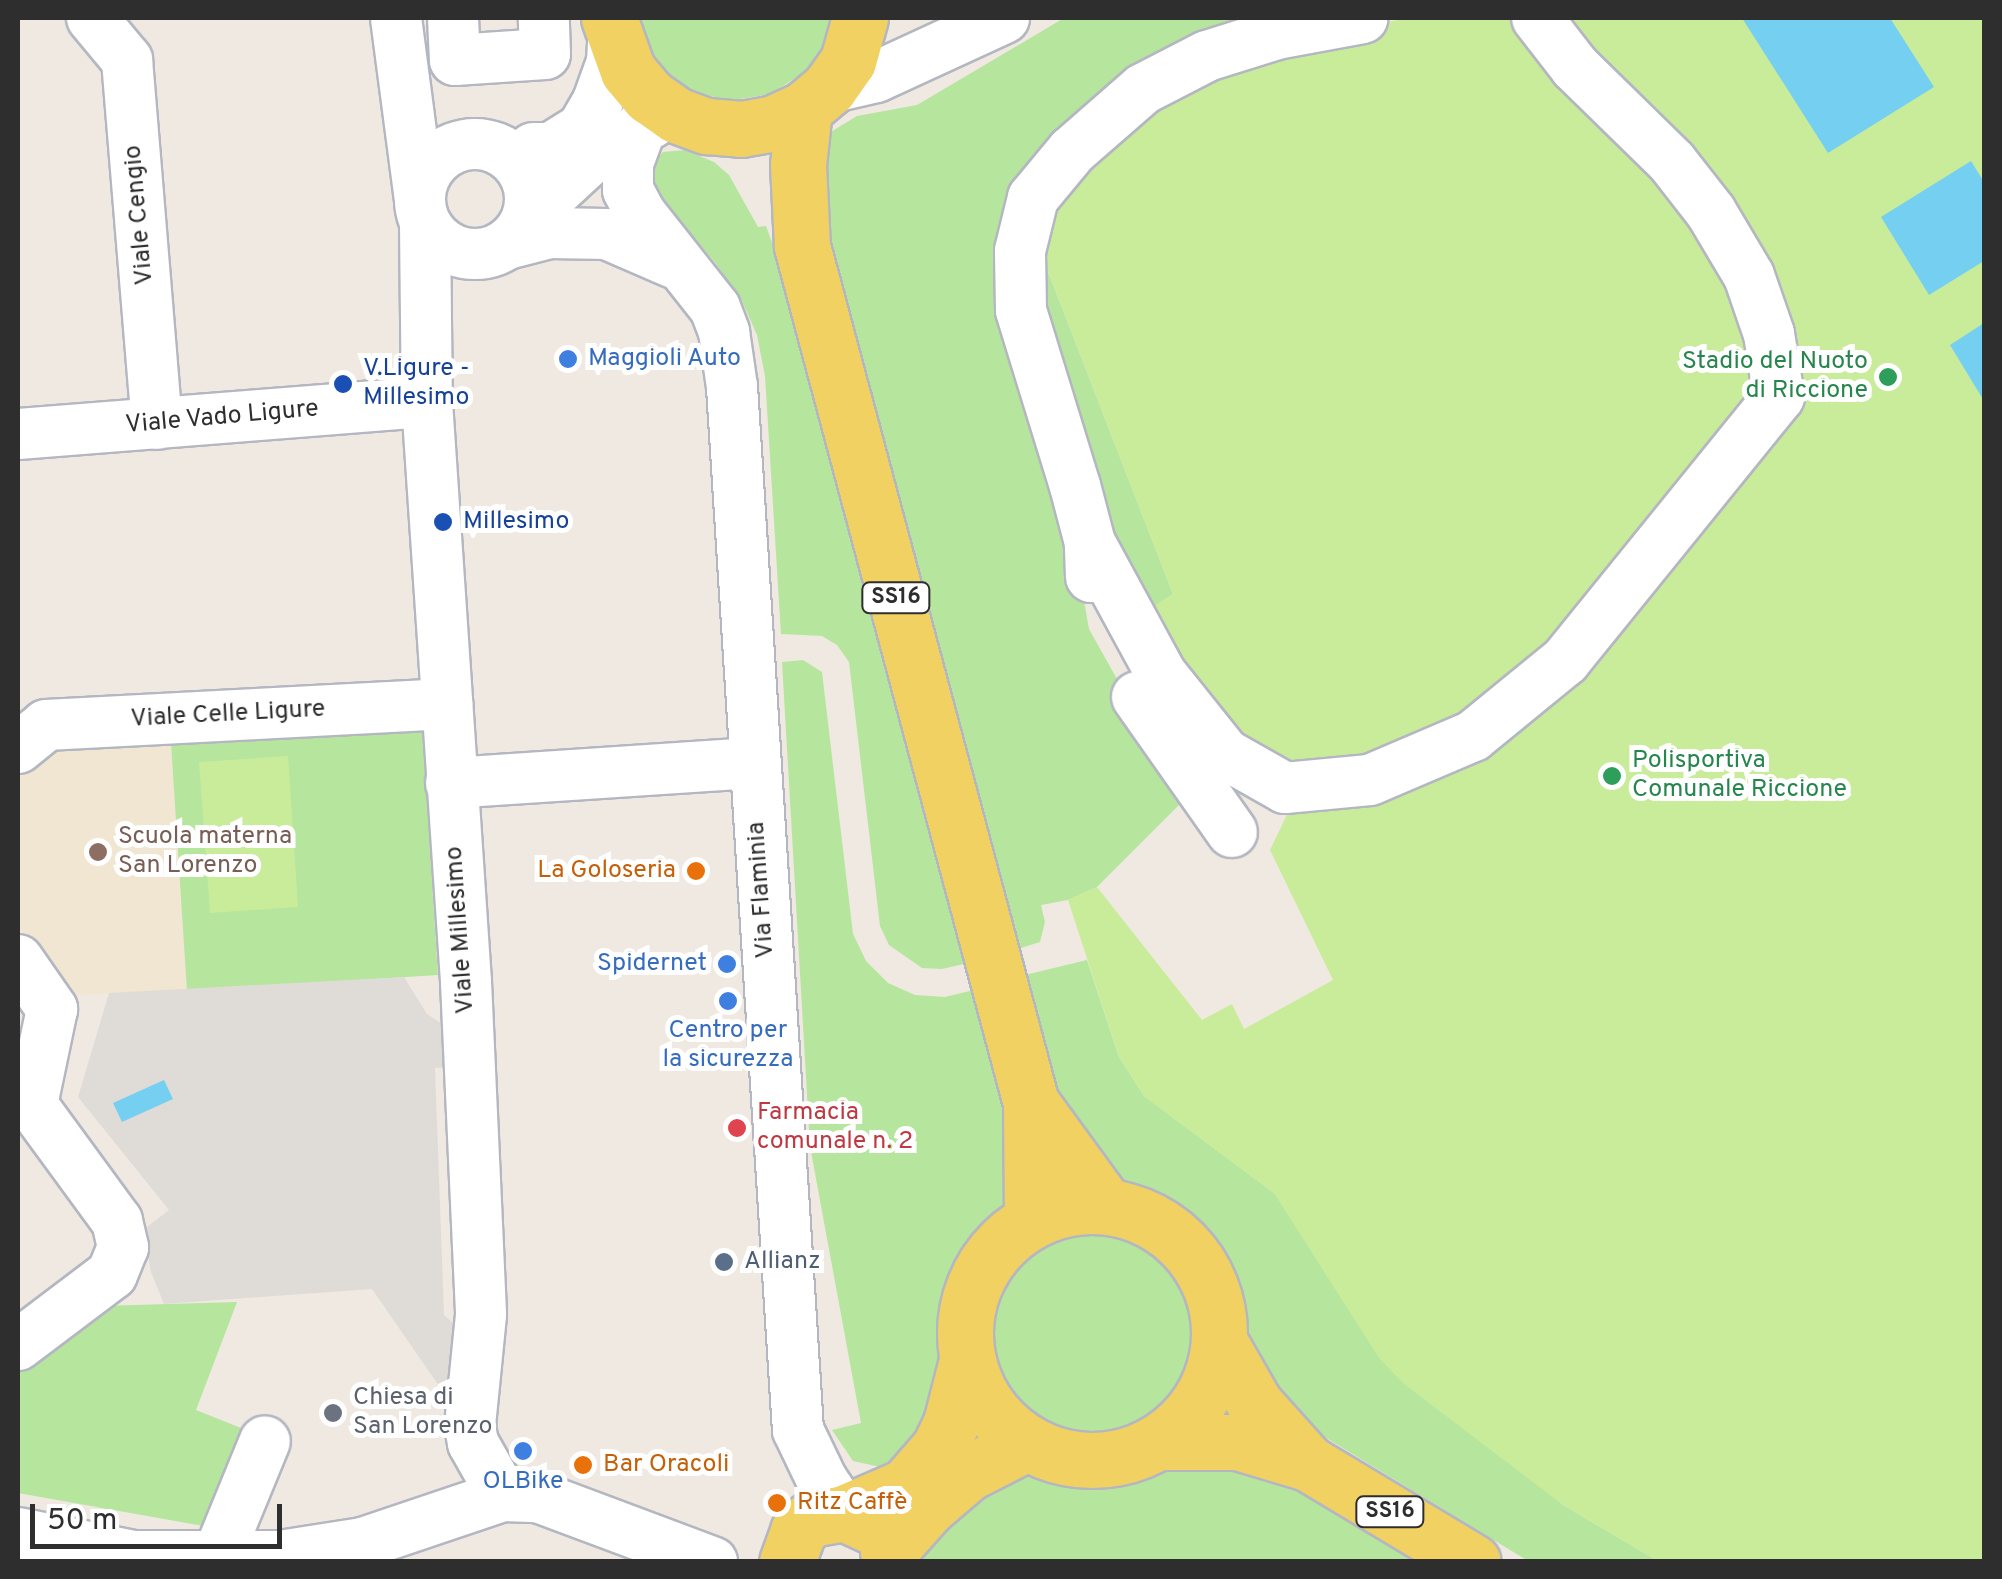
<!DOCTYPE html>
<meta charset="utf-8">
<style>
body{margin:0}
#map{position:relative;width:2002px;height:1579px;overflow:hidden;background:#efe9e1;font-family:Overpass,sans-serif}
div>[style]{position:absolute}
.education>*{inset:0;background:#f0e6d1}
.green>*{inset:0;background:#b6e59e}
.round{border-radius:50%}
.pitch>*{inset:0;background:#c9ec9a}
.plaza>*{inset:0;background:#dfdcd8}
.water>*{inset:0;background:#75cff0}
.roads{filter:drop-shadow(2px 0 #b4b7c1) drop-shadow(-2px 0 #b4b7c1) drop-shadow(0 2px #b4b7c1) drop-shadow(0 -2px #b4b7c1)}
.minor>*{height:50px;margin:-25px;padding:0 25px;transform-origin:25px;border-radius:25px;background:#fff}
.minor>.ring{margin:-25px;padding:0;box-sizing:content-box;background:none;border:50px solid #fff;border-radius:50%}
.major>*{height:55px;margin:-27.5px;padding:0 27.5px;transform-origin:27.5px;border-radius:27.5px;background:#f2d163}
.major>.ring{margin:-27.5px;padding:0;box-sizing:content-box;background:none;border:55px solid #f2d163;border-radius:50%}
.dots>*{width:28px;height:28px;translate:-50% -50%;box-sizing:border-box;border:5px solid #fff;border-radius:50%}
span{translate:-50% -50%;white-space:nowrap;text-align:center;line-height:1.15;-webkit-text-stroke:10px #fff;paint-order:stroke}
.shield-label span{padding:2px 8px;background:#fff;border:2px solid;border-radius:8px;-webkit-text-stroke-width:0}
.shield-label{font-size:22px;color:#2e2e2e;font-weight:700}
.street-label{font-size:25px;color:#2e2e2e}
.shop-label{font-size:25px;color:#366cbe}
.left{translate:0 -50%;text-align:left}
.right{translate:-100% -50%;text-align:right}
.leisure-label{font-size:25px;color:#27864d}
.transit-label{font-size:25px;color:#164399}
.education-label{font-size:25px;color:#785e54}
.food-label{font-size:25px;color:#c56008}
.health-label{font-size:25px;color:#be3a42}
.service-label{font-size:25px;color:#4e5e75}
.worship-label{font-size:25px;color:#5b616d}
.frame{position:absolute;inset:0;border:20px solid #2e2e2e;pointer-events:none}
.scale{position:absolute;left:30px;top:1504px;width:252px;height:45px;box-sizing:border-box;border:5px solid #2e2e2e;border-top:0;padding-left:12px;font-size:30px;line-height:35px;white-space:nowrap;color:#2e2e2e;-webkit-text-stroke:8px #fff;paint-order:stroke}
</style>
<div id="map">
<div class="education">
<i style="clip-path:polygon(171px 743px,187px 991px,66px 995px,18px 925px,18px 778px,53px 751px)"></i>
</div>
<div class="green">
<i style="clip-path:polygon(637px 18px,833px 18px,818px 57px,805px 72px,770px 94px,729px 101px,689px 90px,671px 79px,646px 47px)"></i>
<i style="clip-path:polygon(1064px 18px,1306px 18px,1016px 220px,1089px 629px,1155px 747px,1193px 791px,1097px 887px,1068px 900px,1041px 905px,1045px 922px,1040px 942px,1021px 948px,833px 264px,818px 159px,829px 133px,857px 116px,917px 105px)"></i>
<i style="clip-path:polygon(685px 150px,714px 162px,729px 175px,758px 227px,766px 226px,783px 273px,968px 963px,942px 969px,922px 968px,889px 945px,880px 926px,849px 662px,837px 645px,822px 636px,781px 634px,765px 376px,757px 335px,742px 301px,717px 265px,698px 242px,668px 221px,650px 194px,653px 163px,663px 152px)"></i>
<i style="clip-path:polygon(1033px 233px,1173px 594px,1127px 625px,1141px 693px,1118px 646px,1035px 328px)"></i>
<i style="clip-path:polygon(803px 660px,822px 672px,853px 934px,866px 961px,888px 983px,915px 995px,945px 997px,974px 990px,1010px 1140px,1009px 1189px,1001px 1209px,960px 1261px,948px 1288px,942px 1317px,947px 1375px,933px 1424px,885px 1468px,853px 1461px,832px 1430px,861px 1423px,810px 1146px,782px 662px)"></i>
<i style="clip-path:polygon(422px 727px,438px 975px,187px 991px,171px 743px)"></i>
<i style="clip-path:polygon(1087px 960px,1119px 1057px,1144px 1096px,1274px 1193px,1563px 1505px,1658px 1561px,1528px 1561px,1305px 1425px,1242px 1349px,1237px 1290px,1209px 1239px,1164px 1201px,1110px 1174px,1072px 1123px,1054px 1085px,1025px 975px)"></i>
<i class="round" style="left:990px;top:1231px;width:204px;height:204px"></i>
<i style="clip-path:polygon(237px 1302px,196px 1410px,246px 1430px,209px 1527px,18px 1493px,18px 1372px,101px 1306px)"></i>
<i style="clip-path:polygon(1215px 1461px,1296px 1483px,1424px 1561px,924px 1562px,925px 1536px,1018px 1469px,1054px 1479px,1105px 1483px,1162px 1466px)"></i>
</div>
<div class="pitch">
<i style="clip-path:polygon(1408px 18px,1984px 18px,1984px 1561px,1658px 1561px,1563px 1505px,1404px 1384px,1379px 1358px,1274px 1193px,1144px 1096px,1119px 1057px,1068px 900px,1097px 887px,1202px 1020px,1232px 1004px,1244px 1029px,1333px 980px,1270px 850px,1294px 800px,1126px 625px,1173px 594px,1033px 233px,1126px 117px,1300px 39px)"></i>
<i style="clip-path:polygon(288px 756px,298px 907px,210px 913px,199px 762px)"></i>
</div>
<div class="plaza">
<i style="clip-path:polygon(404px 977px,427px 1014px,444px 1025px,457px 1066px,435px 1068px,444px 1315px,468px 1336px,448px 1399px,372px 1289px,164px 1304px,151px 1272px,143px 1230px,169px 1210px,78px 1097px,109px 993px)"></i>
</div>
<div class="water">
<i style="clip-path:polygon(1742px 18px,1890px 18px,1934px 87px,1828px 153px)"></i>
<i style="clip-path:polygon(1971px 161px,1984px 182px,1984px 261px,1929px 295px,1881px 217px)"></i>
<i style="clip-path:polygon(1984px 323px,1984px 401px,1950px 345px)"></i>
<i style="clip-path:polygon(164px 1080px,173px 1099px,122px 1122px,113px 1103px)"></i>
</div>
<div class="roads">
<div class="minor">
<i style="left:92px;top:18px;width:55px;rotate:50.2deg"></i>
<i style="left:127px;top:60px;width:365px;rotate:85.3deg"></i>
<i style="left:396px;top:18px;width:184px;rotate:82.5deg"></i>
<i style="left:453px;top:18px;width:42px;rotate:87.3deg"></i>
<i style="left:455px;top:60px;width:90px;rotate:-3.8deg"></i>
<i style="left:545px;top:54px;width:36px;rotate:-92deg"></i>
<i style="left:829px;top:88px;width:48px;rotate:-13.2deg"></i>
<i style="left:876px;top:77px;width:141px;rotate:-24.7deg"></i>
<i style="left:642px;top:125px;width:40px;rotate:110.2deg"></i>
<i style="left:628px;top:163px;width:27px;rotate:90deg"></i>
<i style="left:628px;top:190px;width:26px;rotate:62deg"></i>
<i style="left:640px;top:213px;width:121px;rotate:51.7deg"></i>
<i style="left:715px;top:308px;width:26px;rotate:69deg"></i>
<i style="left:724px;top:332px;width:56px;rotate:81.7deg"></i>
<i style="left:732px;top:387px;width:1045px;rotate:86.38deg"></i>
<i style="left:798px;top:1430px;width:55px;rotate:64.4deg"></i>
<i style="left:822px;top:1480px;width:40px;rotate:56deg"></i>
<i class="ring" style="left:420px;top:144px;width:60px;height:60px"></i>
<i style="left:533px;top:148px;width:18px"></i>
<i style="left:551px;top:148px;width:36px;rotate:-32deg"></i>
<i style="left:582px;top:129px;width:32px;rotate:-60deg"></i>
<i style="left:598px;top:101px;width:41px;rotate:-70.3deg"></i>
<i style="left:612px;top:62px;width:22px;rotate:-87deg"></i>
<i style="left:527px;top:218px;width:94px;rotate:-42.8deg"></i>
<i style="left:596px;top:154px;width:65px;rotate:-29.3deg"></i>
<i style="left:425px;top:224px;width:178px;rotate:89.4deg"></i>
<i style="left:427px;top:402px;width:581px;rotate:86.15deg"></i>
<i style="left:466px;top:982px;width:333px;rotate:87.4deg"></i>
<i style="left:481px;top:1315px;width:112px;rotate:95.7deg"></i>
<i style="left:470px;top:1426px;width:17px;rotate:80deg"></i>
<i style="left:473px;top:1443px;width:61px;rotate:60.5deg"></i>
<i style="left:507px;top:244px;width:44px;rotate:-14.3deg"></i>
<i style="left:550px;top:233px;width:57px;rotate:1deg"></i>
<i style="left:607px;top:234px;width:73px;rotate:23.4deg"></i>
<i style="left:18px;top:434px;width:410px;rotate:-4.5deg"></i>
<i style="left:1090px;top:543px;width:149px;rotate:61.5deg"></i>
<i style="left:1161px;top:674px;width:102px;rotate:51.3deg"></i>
<i style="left:1225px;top:754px;width:69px;rotate:29.5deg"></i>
<i style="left:1285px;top:788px;width:85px;rotate:-5.4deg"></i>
<i style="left:1370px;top:780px;width:112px;rotate:-23.1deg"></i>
<i style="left:1473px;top:736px;width:119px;rotate:-39.2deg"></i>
<i style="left:1565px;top:661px;width:340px;rotate:-51deg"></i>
<i style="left:1779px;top:397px;width:64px;rotate:-99deg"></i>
<i style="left:1769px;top:334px;width:61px;rotate:-109deg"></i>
<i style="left:1749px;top:276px;width:74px;rotate:-120.7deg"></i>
<i style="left:1711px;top:212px;width:63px;rotate:-128deg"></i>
<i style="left:1672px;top:162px;width:136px;rotate:-135.6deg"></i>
<i style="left:1575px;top:67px;width:62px;rotate:-127.8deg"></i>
<i style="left:1091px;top:577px;width:34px;rotate:-92deg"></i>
<i style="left:1090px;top:543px;width:59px;rotate:-104.7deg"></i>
<i style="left:1075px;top:486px;width:184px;rotate:-107.1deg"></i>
<i style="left:1021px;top:310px;width:59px;rotate:-91deg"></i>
<i style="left:1020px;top:251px;width:55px;rotate:-76.2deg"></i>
<i style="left:1033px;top:198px;width:61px;rotate:-50.3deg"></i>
<i style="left:1072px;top:151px;width:94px;rotate:-41.1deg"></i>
<i style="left:1143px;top:89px;width:72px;rotate:-27.3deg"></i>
<i style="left:1207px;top:56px;width:73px;rotate:-17.4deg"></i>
<i style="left:1277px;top:34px;width:87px;rotate:-10.5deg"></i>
<i style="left:1137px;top:697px;width:165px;rotate:54.9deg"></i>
<i style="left:18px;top:748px;width:36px;rotate:-39deg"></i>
<i style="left:46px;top:725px;width:402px;rotate:-3deg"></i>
<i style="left:451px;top:783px;width:304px;rotate:-3.8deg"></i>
<i style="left:18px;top:960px;width:60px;rotate:55.2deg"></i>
<i style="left:52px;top:1009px;width:98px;rotate:101.8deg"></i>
<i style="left:32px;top:1105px;width:144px;rotate:53.8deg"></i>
<i style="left:117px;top:1221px;width:27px;rotate:77deg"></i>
<i style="left:123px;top:1247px;width:29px;rotate:112deg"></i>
<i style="left:112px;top:1274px;width:118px;rotate:142.9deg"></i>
<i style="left:18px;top:1533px;width:118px;rotate:11.2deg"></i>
<i style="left:134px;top:1556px;width:146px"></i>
<i style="left:280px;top:1556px;width:84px;rotate:-8.9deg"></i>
<i style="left:363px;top:1543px;width:148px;rotate:-18.6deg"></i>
<i style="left:503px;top:1496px;width:35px;rotate:2deg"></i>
<i style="left:538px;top:1497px;width:186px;rotate:20.5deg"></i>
<i style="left:217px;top:1558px;width:126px;rotate:-67.7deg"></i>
</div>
<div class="major">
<i style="left:609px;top:18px;width:56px;rotate:70.3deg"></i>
<i style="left:628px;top:71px;width:33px;rotate:50deg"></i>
<i style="left:649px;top:96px;width:33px;rotate:35deg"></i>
<i style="left:676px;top:115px;width:33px;rotate:20deg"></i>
<i style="left:707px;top:126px;width:34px;rotate:5deg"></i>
<i style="left:741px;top:129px;width:34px;rotate:-10deg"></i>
<i style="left:774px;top:123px;width:33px;rotate:-25deg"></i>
<i style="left:804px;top:109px;width:33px;rotate:-40deg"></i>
<i style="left:829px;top:88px;width:33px;rotate:-55deg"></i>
<i style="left:848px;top:61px;width:45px;rotate:-74.4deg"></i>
<i style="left:804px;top:109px;width:56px;rotate:96.1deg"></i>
<i style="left:798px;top:165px;width:81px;rotate:87.2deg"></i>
<i style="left:802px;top:246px;width:887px;rotate:75.04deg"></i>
<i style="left:1031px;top:1103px;width:117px;rotate:89.5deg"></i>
<i style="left:1031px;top:1103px;width:127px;rotate:53.9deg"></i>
<i class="ring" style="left:965px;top:1206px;width:199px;height:199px"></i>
<i style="left:1220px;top:1343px;width:70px;rotate:60.2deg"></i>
<i style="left:1255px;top:1404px;width:79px;rotate:48.1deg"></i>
<i style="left:1159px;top:1442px;width:78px"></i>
<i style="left:1237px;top:1442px;width:74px;rotate:16.5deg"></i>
<i style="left:1308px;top:1463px;width:192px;rotate:31deg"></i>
<i style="left:844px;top:1513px;width:68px;rotate:-23.5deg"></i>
<i style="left:906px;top:1486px;width:50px;rotate:-49deg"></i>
<i style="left:939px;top:1448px;width:28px;rotate:-64deg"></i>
<i style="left:951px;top:1423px;width:65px;rotate:-75.7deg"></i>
<i style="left:888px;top:1552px;width:59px;rotate:-48.4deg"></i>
<i style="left:927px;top:1508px;width:54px;rotate:-40.5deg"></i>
<i style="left:968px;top:1473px;width:66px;rotate:-27deg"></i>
<i style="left:787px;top:1562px;width:33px;rotate:-70deg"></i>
<i style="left:798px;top:1531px;width:18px;rotate:-43deg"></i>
<i style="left:811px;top:1519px;width:34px;rotate:-10deg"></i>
<i style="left:844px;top:1513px;width:33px;rotate:25deg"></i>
</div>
</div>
<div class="dots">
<i style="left:568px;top:359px;background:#3f7fe0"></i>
<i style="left:1888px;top:377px;background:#2e9e5b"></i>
<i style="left:343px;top:384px;background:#1a4fb4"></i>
<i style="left:443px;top:522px;background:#1a4fb4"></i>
<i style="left:1612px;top:776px;background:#2e9e5b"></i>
<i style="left:98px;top:852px;background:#8d6e63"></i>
<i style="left:696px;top:871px;background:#e8710a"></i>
<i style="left:727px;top:964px;background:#3f7fe0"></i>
<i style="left:728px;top:1001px;background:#3f7fe0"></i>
<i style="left:737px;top:1128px;background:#e0444e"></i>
<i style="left:724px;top:1262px;background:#5c6f8a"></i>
<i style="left:333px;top:1413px;background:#6b7280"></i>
<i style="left:523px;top:1451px;background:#3f7fe0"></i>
<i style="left:583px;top:1465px;background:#e8710a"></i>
<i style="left:777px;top:1503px;background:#e8710a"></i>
</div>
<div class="shield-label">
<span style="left:896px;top:598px">SS16</span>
<span style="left:1390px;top:1512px">SS16</span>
</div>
<div class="street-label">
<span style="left:140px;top:215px;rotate:-95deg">Viale Cengio</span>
<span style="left:222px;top:418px;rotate:-5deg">Viale Vado Ligure</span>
<span style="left:228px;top:715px;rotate:-3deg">Viale Celle Ligure</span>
<span style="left:762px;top:890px;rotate:-94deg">Via Flaminia</span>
<span style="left:461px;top:930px;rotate:-94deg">Viale Millesimo</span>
</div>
<div class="shop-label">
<span class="left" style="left:588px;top:359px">Maggioli Auto</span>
<span class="right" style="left:707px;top:964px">Spidernet</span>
<span style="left:728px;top:1046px">Centro per<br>la sicurezza</span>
<span style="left:523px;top:1482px">OLBike</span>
</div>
<div class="leisure-label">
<span class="right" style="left:1868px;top:377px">Stadio del Nuoto<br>di Riccione</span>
<span class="left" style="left:1632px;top:776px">Polisportiva<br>Comunale Riccione</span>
</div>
<div class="transit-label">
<span class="left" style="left:363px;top:384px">V.Ligure -<br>Millesimo</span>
<span class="left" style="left:463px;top:522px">Millesimo</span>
</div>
<div class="education-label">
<span class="left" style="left:118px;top:852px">Scuola materna<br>San Lorenzo</span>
</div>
<div class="food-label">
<span class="right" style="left:676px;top:871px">La Goloseria</span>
<span class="left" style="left:603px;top:1465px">Bar Oracoli</span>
<span class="left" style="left:797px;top:1503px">Ritz Caffè</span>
</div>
<div class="health-label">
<span class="left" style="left:757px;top:1128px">Farmacia<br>comunale n. 2</span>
</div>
<div class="service-label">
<span class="left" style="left:744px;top:1262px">Allianz</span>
</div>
<div class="worship-label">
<span class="left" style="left:353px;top:1413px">Chiesa di<br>San Lorenzo</span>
</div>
<div class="frame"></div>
<div class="scale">50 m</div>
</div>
